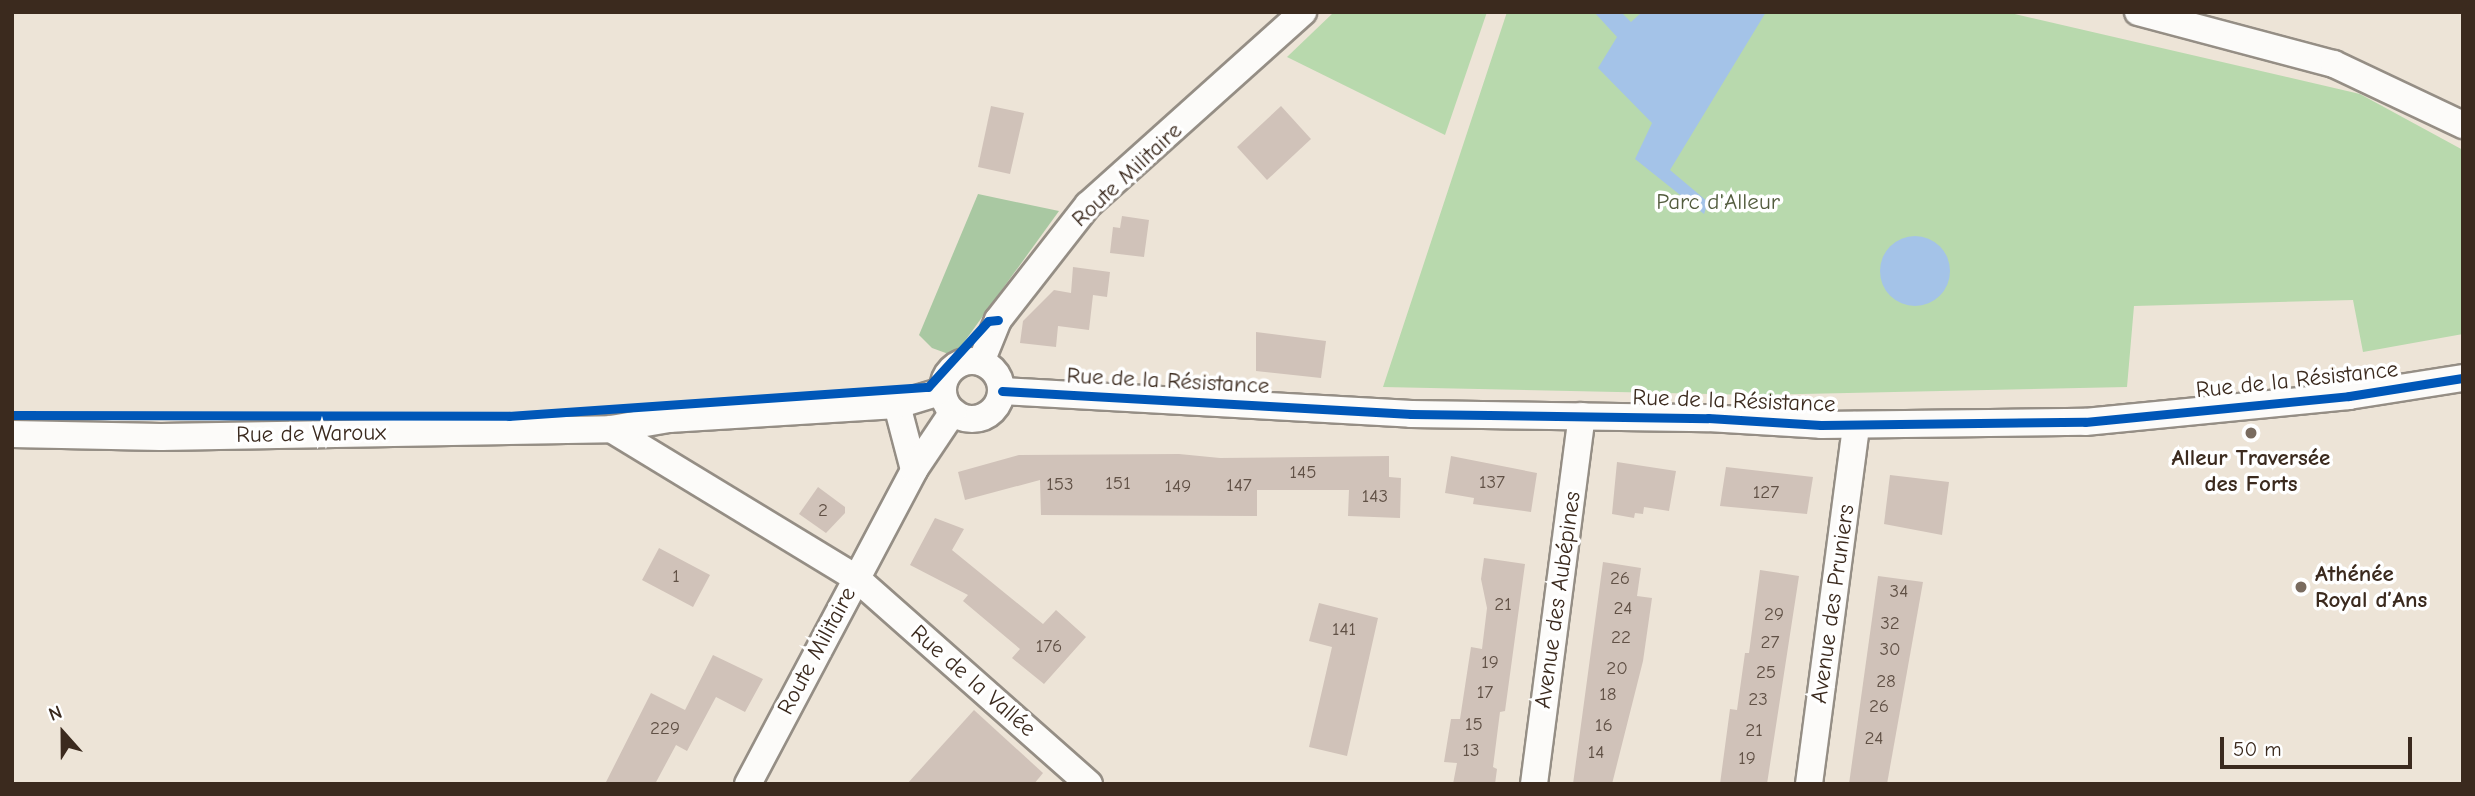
<!DOCTYPE html>
<meta charset="utf-8">
<style>
body{margin:0}
#map{position:relative;width:2475px;height:796px;overflow:hidden;background:#ede4d7;font-family:"Comic Neue",sans-serif}
div>[style]{position:absolute}
.green>*{inset:0;background:#b8d9ad}
.forest>*{inset:0;background:#a9c8a2}
.water>*{inset:0;background:#a4c3e8}
.round{border-radius:50%}
.building>*{inset:0;background:#d0c2b9}
.roads{filter:drop-shadow(2px 0 #958e85) drop-shadow(-2px 0 #958e85) drop-shadow(0 2px #958e85) drop-shadow(0 -2px #958e85)}
.minor>*{height:26px;margin:-13px;padding:0 13px;transform-origin:13px;border-radius:13px;background:#fcfbf9}
.minor>.ring{margin:-13px;padding:0;box-sizing:content-box;background:none;border:26px solid #fcfbf9;border-radius:50%}
.cycleway>*{height:9px;margin:-4.5px;padding:0 4.5px;transform-origin:4.5px;border-radius:4.5px;background:#0057b8}
.dots>*{width:19px;height:19px;translate:-50% -50%;box-sizing:border-box;border:4px solid #fff;border-radius:50%}
span{translate:-50% -50%;white-space:nowrap;text-align:center;line-height:1.15;-webkit-text-stroke:7px #fff;paint-order:stroke}
.number-label{font-size:19px;color:#605045}
.number-label span{-webkit-text-stroke-width:0}
.street-label{font-size:23px;color:#3b2a1e}
.park-label{font-size:23px;color:#535c3e}
.poi-label{font-size:23px;color:#3b2a1e;font-weight:700}
.left{translate:0 -50%;text-align:left}
.frame{position:absolute;inset:0;border:14px solid #3b2a1e;pointer-events:none}
.north{position:absolute;left:28px;top:698px;width:70px;height:70px;-webkit-text-stroke:5px #fff;paint-order:stroke;rotate:339deg;font-size:19px;font-weight:700;line-height:28px;text-align:center;color:#3b2a1e}
.north::after{content:'';display:block;margin:auto;width:24px;height:32px;background:#3b2a1e;clip-path:polygon(50% 0,100% 100%,50% 72%,0 100%)}
.scale{position:absolute;left:2220px;top:737px;width:192px;height:32px;box-sizing:border-box;border:4px solid #3b2a1e;border-top:0;padding-left:9px;font-size:21px;line-height:24px;white-space:nowrap;color:#3b2a1e;-webkit-text-stroke:5px #fff;paint-order:stroke}
</style>
<div id="map">
<div class="green">
<i style="clip-path:polygon(1334px 12px,1487px 12px,1445px 135px,1287px 57px)"></i>
<i style="clip-path:polygon(1507px 12px,2006px 12px,2360px 94px,2463px 150px,2463px 334px,2363px 352px,2353px 300px,2134px 306px,2127px 387px,1757px 395px,1383px 387px)"></i>
</div>
<div class="forest">
<i style="clip-path:polygon(978px 194px,1059px 211px,954px 356px,932px 348px,919px 335px)"></i>
</div>
<div class="water">
<i style="clip-path:polygon(1594px 12px,1621px 12px,1631px 22px,1642px 12px,1766px 12px,1670px 170px,1708px 202px,1704px 214px,1635px 159px,1652px 123px,1598px 68px,1617px 37px)"></i>
<i class="round" style="left:1880px;top:236px;width:70px;height:70px"></i>
</div>
<div class="building">
<i style="clip-path:polygon(991px 106px,1024px 113px,1010px 174px,978px 167px)"></i>
<i style="clip-path:polygon(1281px 106px,1311px 139px,1267px 180px,1237px 147px)"></i>
<i style="clip-path:polygon(1122px 216px,1149px 220px,1144px 257px,1110px 253px,1113px 227px,1120px 228px)"></i>
<i style="clip-path:polygon(1073px 267px,1110px 272px,1107px 297px,1093px 295px,1089px 330px,1058px 326px,1056px 347px,1020px 343px,1023px 321px,1054px 290px,1071px 293px)"></i>
<i style="clip-path:polygon(1256px 332px,1326px 341px,1321px 378px,1256px 371px)"></i>
<i style="clip-path:polygon(1179px 454px,1220px 458px,1389px 456px,1389px 477px,1401px 478px,1400px 518px,1348px 516px,1349px 490px,1257px 490px,1257px 516px,1041px 515px,1040px 480px,965px 500px,958px 472px,1019px 455px)"></i>
<i style="clip-path:polygon(1451px 456px,1537px 473px,1531px 512px,1473px 504px,1474px 498px,1445px 493px)"></i>
<i style="clip-path:polygon(1617px 462px,1676px 471px,1669px 511px,1644px 507px,1643px 514px,1635px 513px,1634px 518px,1612px 514px)"></i>
<i style="clip-path:polygon(1726px 467px,1813px 477px,1807px 514px,1720px 506px)"></i>
<i style="clip-path:polygon(1890px 475px,1949px 482px,1942px 535px,1884px 524px)"></i>
<i style="clip-path:polygon(818px 487px,845px 507px,845px 513px,826px 533px,799px 514px)"></i>
<i style="clip-path:polygon(935px 518px,964px 529px,952px 550px,1043px 624px,1056px 610px,1086px 637px,1044px 684px,1012px 658px,1020px 649px,963px 601px,968px 595px,910px 565px)"></i>
<i style="clip-path:polygon(659px 548px,710px 575px,693px 607px,642px 580px)"></i>
<i style="clip-path:polygon(1484px 558px,1525px 564px,1505px 711px,1500px 712px,1493px 767px,1497px 769px,1495px 784px,1453px 784px,1457px 763px,1444px 762px,1451px 719px,1460px 719px,1471px 647px,1482px 649px,1487px 608px,1481px 579px)"></i>
<i style="clip-path:polygon(1603px 562px,1641px 568px,1637px 596px,1652px 598px,1643px 661px,1612px 784px,1573px 784px)"></i>
<i style="clip-path:polygon(1760px 570px,1799px 576px,1767px 784px,1720px 784px,1730px 709px,1737px 710px,1745px 653px,1749px 653px)"></i>
<i style="clip-path:polygon(1878px 576px,1923px 582px,1887px 784px,1849px 784px)"></i>
<i style="clip-path:polygon(1319px 603px,1378px 618px,1347px 756px,1309px 747px,1332px 647px,1309px 641px)"></i>
<i style="clip-path:polygon(713px 655px,763px 679px,745px 712px,716px 697px,687px 751px,676px 745px,655px 784px,605px 784px,651px 693px,685px 710px)"></i>
<i style="clip-path:polygon(974px 710px,1043px 773px,1034px 784px,907px 784px)"></i>
</div>
<div class="roads">
<div class="minor">
<i style="left:2138px;top:12px;width:203px;rotate:14.9deg"></i>
<i style="left:2334px;top:64px;width:143px;rotate:25.3deg"></i>
<i class="ring" style="left:943px;top:361px;width:32px;height:32px"></i>
<i style="left:981px;top:362px;width:45px;rotate:-68deg"></i>
<i style="left:998px;top:320px;width:146px;rotate:-52deg"></i>
<i style="left:1088px;top:205px;width:289px;rotate:-41.9deg"></i>
<i style="left:1002px;top:391px;width:410px;rotate:3.2deg"></i>
<i style="left:1411px;top:414px;width:297px;rotate:0.8deg"></i>
<i style="left:1708px;top:418px;width:113px;rotate:3.5deg"></i>
<i style="left:1821px;top:425px;width:264px;rotate:-0.7deg"></i>
<i style="left:2085px;top:422px;width:265px;rotate:-5.6deg"></i>
<i style="left:2349px;top:396px;width:115px;rotate:-9deg"></i>
<i style="left:897px;top:405px;width:67px;rotate:75.3deg"></i>
<i style="left:611px;top:429px;width:287px;rotate:31.3deg"></i>
<i style="left:856px;top:578px;width:311px;rotate:41.5deg"></i>
<i style="left:12px;top:434px;width:149px;rotate:1.2deg"></i>
<i style="left:161px;top:437px;width:450px;rotate:-1deg"></i>
<i style="left:611px;top:429px;width:59px;rotate:-9.8deg"></i>
<i style="left:669px;top:419px;width:228px;rotate:-3.5deg"></i>
<i style="left:897px;top:405px;width:48px;rotate:-16.9deg"></i>
<i style="left:748px;top:784px;width:355px;rotate:-62.1deg"></i>
<i style="left:914px;top:470px;width:70px;rotate:-56.1deg"></i>
<i style="left:1534px;top:784px;width:371px;rotate:-82.6deg"></i>
<i style="left:1809px;top:784px;width:362px;rotate:-82.5deg"></i>
</div>
</div>
<div class="cycleway">
<i style="left:1002px;top:391px;width:410px;rotate:3.2deg"></i>
<i style="left:1411px;top:414px;width:297px;rotate:0.8deg"></i>
<i style="left:1708px;top:418px;width:113px;rotate:3.5deg"></i>
<i style="left:1821px;top:425px;width:264px;rotate:-0.7deg"></i>
<i style="left:2085px;top:422px;width:265px;rotate:-5.6deg"></i>
<i style="left:2349px;top:396px;width:115px;rotate:-9deg"></i>
<i style="left:12px;top:415px;width:497px;rotate:0.1deg"></i>
<i style="left:509px;top:416px;width:420px;rotate:-4deg"></i>
<i style="left:928px;top:387px;width:89px;rotate:-47.7deg"></i>
<i style="left:988px;top:321px;width:10px;rotate:-6deg"></i>
</div>
<div class="dots">
<i style="left:2251px;top:433px;background:#796b5f"></i>
<i style="left:2301px;top:587px;background:#796b5f"></i>
</div>
<div class="number-label">
<span style="left:1303px;top:473px">145</span>
<span style="left:1492px;top:483px">137</span>
<span style="left:1118px;top:484px">151</span>
<span style="left:1060px;top:485px">153</span>
<span style="left:1239px;top:486px">147</span>
<span style="left:1178px;top:487px">149</span>
<span style="left:1766px;top:493px">127</span>
<span style="left:1375px;top:497px">143</span>
<span style="left:823px;top:511px">2</span>
<span style="left:676px;top:577px">1</span>
<span style="left:1620px;top:579px">26</span>
<span style="left:1899px;top:592px">34</span>
<span style="left:1503px;top:605px">21</span>
<span style="left:1623px;top:609px">24</span>
<span style="left:1774px;top:615px">29</span>
<span style="left:1890px;top:624px">32</span>
<span style="left:1344px;top:630px">141</span>
<span style="left:1621px;top:638px">22</span>
<span style="left:1770px;top:643px">27</span>
<span style="left:1049px;top:647px">176</span>
<span style="left:1890px;top:650px">30</span>
<span style="left:1490px;top:663px">19</span>
<span style="left:1617px;top:669px">20</span>
<span style="left:1766px;top:673px">25</span>
<span style="left:1886px;top:682px">28</span>
<span style="left:1485px;top:693px">17</span>
<span style="left:1608px;top:695px">18</span>
<span style="left:1758px;top:700px">23</span>
<span style="left:1879px;top:707px">26</span>
<span style="left:1474px;top:725px">15</span>
<span style="left:1604px;top:726px">16</span>
<span style="left:665px;top:729px">229</span>
<span style="left:1754px;top:731px">21</span>
<span style="left:1874px;top:739px">24</span>
<span style="left:1471px;top:751px">13</span>
<span style="left:1596px;top:753px">14</span>
<span style="left:1747px;top:759px">19</span>
</div>
<div class="street-label">
<span style="left:1127px;top:175px;rotate:-43deg">Route Militaire</span>
<span style="left:2297px;top:380px;rotate:-6deg">Rue de la Résistance</span>
<span style="left:1168px;top:381px;rotate:3deg">Rue de la Résistance</span>
<span style="left:1734px;top:401px;rotate:2deg">Rue de la Résistance</span>
<span style="left:311px;top:434px;rotate:-1deg">Rue de Waroux</span>
<span style="left:1558px;top:600px;rotate:-82deg">Avenue des Aubépines</span>
<span style="left:1833px;top:604px;rotate:-82deg">Avenue des Pruniers</span>
<span style="left:817px;top:651px;rotate:-62deg">Route Militaire</span>
<span style="left:973px;top:681px;rotate:41deg">Rue de la Vallée</span>
</div>
<div class="park-label">
<span style="left:1718px;top:202px">Parc d'Alleur</span>
</div>
<div class="poi-label">
<span style="left:2251px;top:471px">Alleur Traversée<br>des Forts</span>
<span class="left" style="left:2315px;top:587px">Athénée<br>Royal d’Ans</span>
</div>
<div class="frame"></div>
<div class="north">N</div>
<div class="scale">50 m</div>
</div>
